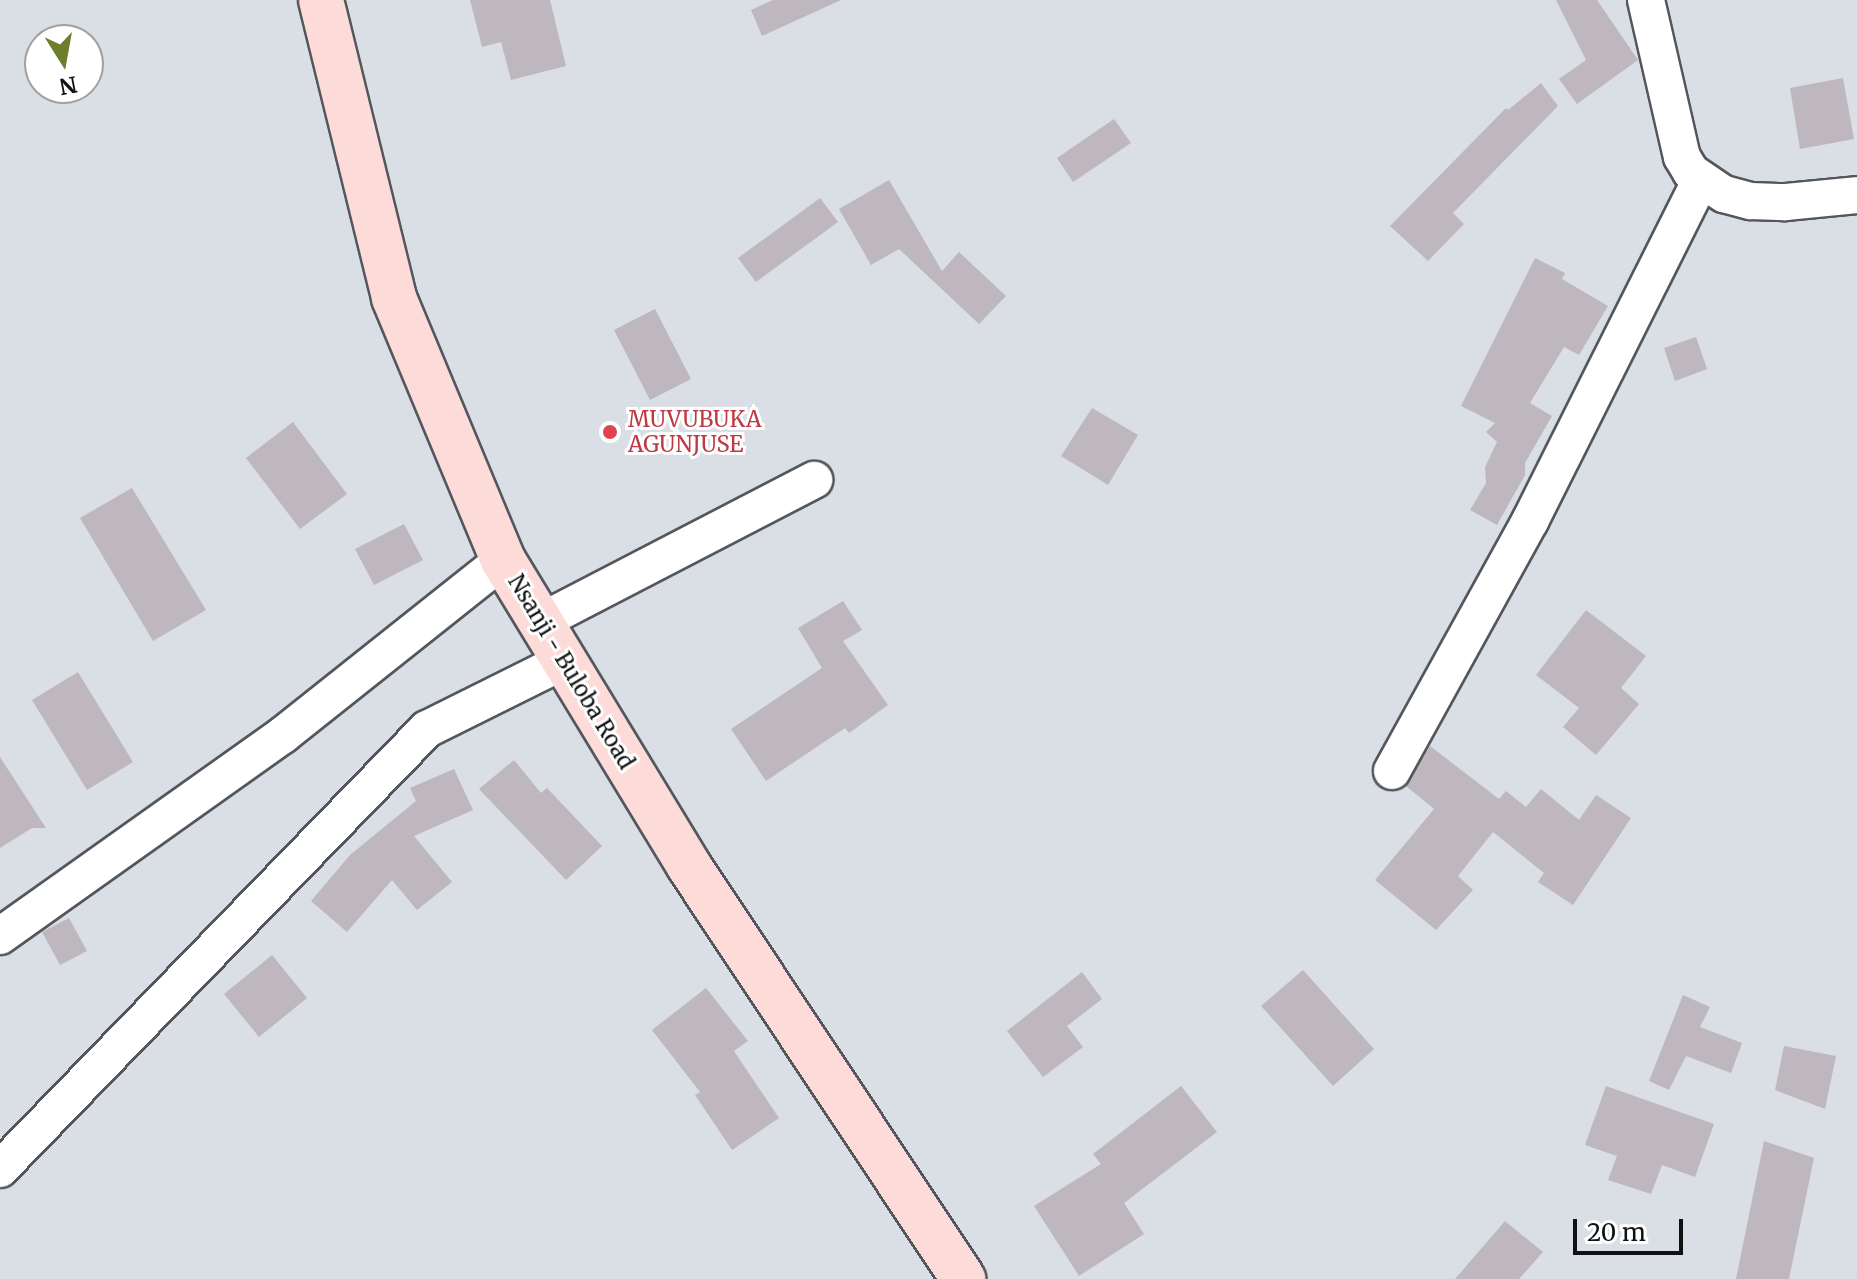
<!DOCTYPE html>
<style>
body{margin:0}
#map{position:relative;width:1857px;height:1279px;overflow:hidden;background:#d9dfe5;font-family:Merriweather,serif}
div>[style]{position:absolute}
.building>*{inset:0;background:#beb7bd}
.roads{filter:drop-shadow(2px 0 #53575d) drop-shadow(-2px 0 #53575d) drop-shadow(0 2px #53575d) drop-shadow(0 -2px #53575d)}
.minor>*{height:36px;margin:-18px;padding:0 18px;transform-origin:18px;border-radius:18px;background:#fff}
.secondary>*{height:44px;margin:-22px;padding:0 22px;transform-origin:22px;border-radius:22px;background:#fcdbd8}
.dots>*{width:22px;height:22px;translate:-50% -50%;box-sizing:border-box;border:4px solid #fff;border-radius:50%}
span{translate:-50% -50%;white-space:nowrap;text-align:center;line-height:1.15;-webkit-text-stroke:6px #fff;paint-order:stroke}
.health-label{font-size:22px;color:#be3a42}
.left{translate:0 -50%;text-align:left}
.street-label{font-size:22px;color:#0f1113}
.north{position:absolute;left:24px;top:24px;width:80px;height:80px;box-sizing:border-box;background:#fff;border:2px solid #9fa0a1;border-radius:50%;rotate:169deg;font-size:22px;font-weight:700;line-height:32px;text-align:center;color:#0f1113}
.north::after{content:'';display:block;margin:auto;width:28px;height:36px;background:#6d7e2d;clip-path:polygon(50% 0,100% 100%,50% 72%,0 100%)}
.scale{position:absolute;left:1573px;top:1219px;width:110px;height:36px;box-sizing:border-box;border:4px solid #0f1113;border-top:0;padding-left:10px;font-size:24px;line-height:28px;white-space:nowrap;color:#0f1113;-webkit-text-stroke:6px #fff;paint-order:stroke}
</style>
<div id="map">
<div class="building">
<i style="clip-path:polygon(470px 0,550px 0,566px 66px,511px 80px,501px 42px,482px 47px)"></i>
<i style="clip-path:polygon(773px 0,841px 0,762px 36px,751px 10px)"></i>
<i style="clip-path:polygon(1556px 0,1597px 0,1638px 60px,1577px 104px,1559px 79px,1586px 60px)"></i>
<i style="clip-path:polygon(1843px 78px,1854px 139px,1800px 149px,1790px 88px)"></i>
<i style="clip-path:polygon(1541px 83px,1558px 106px,1453px 213px,1464px 224px,1428px 261px,1390px 226px,1506px 108px,1508px 110px)"></i>
<i style="clip-path:polygon(1114px 119px,1131px 143px,1073px 182px,1057px 158px)"></i>
<i style="clip-path:polygon(889px 180px,942px 271px,959px 252px,1006px 296px,979px 324px,899px 249px,871px 265px,839px 209px)"></i>
<i style="clip-path:polygon(820px 198px,838px 222px,756px 282px,738px 258px)"></i>
<i style="clip-path:polygon(1535px 258px,1565px 273px,1562px 279px,1608px 306px,1579px 355px,1564px 347px,1530px 403px,1552px 416px,1525px 463px,1525px 475px,1497px 525px,1470px 510px,1486px 483px,1485px 467px,1497px 442px,1486px 432px,1495px 423px,1461px 406px)"></i>
<i style="clip-path:polygon(655px 309px,691px 379px,650px 400px,614px 330px)"></i>
<i style="clip-path:polygon(1696px 337px,1707px 369px,1675px 381px,1664px 348px)"></i>
<i style="clip-path:polygon(1092px 408px,1138px 435px,1108px 485px,1061px 456px)"></i>
<i style="clip-path:polygon(293px 422px,347px 494px,300px 529px,246px 458px)"></i>
<i style="clip-path:polygon(132px 488px,206px 610px,153px 641px,80px 518px)"></i>
<i style="clip-path:polygon(404px 524px,423px 560px,374px 585px,355px 549px)"></i>
<i style="clip-path:polygon(843px 601px,862px 630px,843px 641px,888px 705px,849px 733px,845px 728px,766px 781px,731px 729px,822px 668px,798px 628px)"></i>
<i style="clip-path:polygon(1586px 610px,1646px 656px,1621px 688px,1639px 704px,1596px 755px,1563px 727px,1579px 708px,1536px 675px)"></i>
<i style="clip-path:polygon(78px 672px,133px 762px,87px 790px,32px 700px)"></i>
<i style="clip-path:polygon(1430px 746px,1499px 799px,1506px 791px,1526px 807px,1541px 789px,1579px 820px,1596px 795px,1631px 818px,1573px 905px,1538px 882px,1544px 873px,1493px 832px,1458px 876px,1473px 890px,1436px 930px,1375px 880px,1434px 809px,1406px 786px)"></i>
<i style="clip-path:polygon(0 757px,46px 828px,32px 828px,0 848px)"></i>
<i style="clip-path:polygon(514px 760px,541px 793px,547px 788px,602px 846px,566px 880px,479px 789px)"></i>
<i style="clip-path:polygon(454px 769px,473px 810px,414px 836px,452px 882px,417px 910px,392px 880px,347px 932px,311px 901px,350px 855px,416px 801px,410px 788px)"></i>
<i style="clip-path:polygon(69px 918px,87px 951px,60px 965px,42px 932px)"></i>
<i style="clip-path:polygon(272px 955px,307px 998px,259px 1037px,224px 994px)"></i>
<i style="clip-path:polygon(1303px 970px,1374px 1049px,1333px 1086px,1261px 1006px)"></i>
<i style="clip-path:polygon(1082px 972px,1102px 999px,1067px 1026px,1083px 1047px,1043px 1077px,1007px 1031px)"></i>
<i style="clip-path:polygon(706px 988px,748px 1041px,734px 1051px,779px 1118px,732px 1150px,695px 1095px,700px 1092px,652px 1030px)"></i>
<i style="clip-path:polygon(1683px 995px,1710px 1007px,1700px 1027px,1742px 1043px,1731px 1073px,1686px 1056px,1669px 1090px,1649px 1081px)"></i>
<i style="clip-path:polygon(1784px 1046px,1836px 1056px,1825px 1109px,1775px 1090px)"></i>
<i style="clip-path:polygon(1181px 1086px,1217px 1132px,1124px 1203px,1144px 1234px,1079px 1276px,1034px 1206px,1101px 1164px,1093px 1154px)"></i>
<i style="clip-path:polygon(1606px 1086px,1714px 1124px,1695px 1177px,1662px 1165px,1651px 1194px,1608px 1180px,1617px 1156px,1585px 1145px)"></i>
<i style="clip-path:polygon(1764px 1141px,1814px 1158px,1789px 1279px,1736px 1279px)"></i>
<i style="clip-path:polygon(1505px 1221px,1543px 1252px,1519px 1279px,1455px 1279px)"></i>
</div>
<div class="roads">
<div class="minor">
<i style="left:1646px;top:0;width:161px;rotate:77.1deg"></i>
<i style="left:1682px;top:157px;width:17px;rotate:59deg"></i>
<i style="left:1691px;top:172px;width:40px;rotate:34deg"></i>
<i style="left:1724px;top:194px;width:28px;rotate:15deg"></i>
<i style="left:1751px;top:201px;width:35px;rotate:2deg"></i>
<i style="left:1786px;top:202px;width:71px;rotate:-5.6deg"></i>
<i style="left:540px;top:622px;width:309px;rotate:-27.4deg"></i>
<i style="left:1392px;top:771px;width:286px;rotate:-61.1deg"></i>
<i style="left:1530px;top:521px;width:380px;rotate:-63.4deg"></i>
<i style="left:0;top:936px;width:347px;rotate:-35.4deg"></i>
<i style="left:283px;top:735px;width:281px;rotate:-38.5deg"></i>
<i style="left:0;top:1169px;width:613px;rotate:-45.86deg"></i>
<i style="left:427px;top:729px;width:153px;rotate:-26.4deg"></i>
</div>
<div class="secondary">
<i style="left:321px;top:0;width:307px;rotate:76.2deg"></i>
<i style="left:394px;top:298px;width:284px;rotate:67.4deg"></i>
<i style="left:503px;top:560px;width:358px;rotate:58.7deg"></i>
<i style="left:689px;top:866px;width:496px;rotate:56.4deg"></i>
</div>
</div>
<div class="dots">
<i style="left:610px;top:432px;background:#e0444e"></i>
</div>
<div class="health-label">
<span class="left" style="left:628px;top:432px">MUVUBUKA<br>AGUNJUSE</span>
</div>
<div class="street-label">
<span style="left:571px;top:672px;rotate:59deg">Nsanji - Buloba Road</span>
</div>
<div class="north">N</div>
<div class="scale">20 m</div>
</div>
